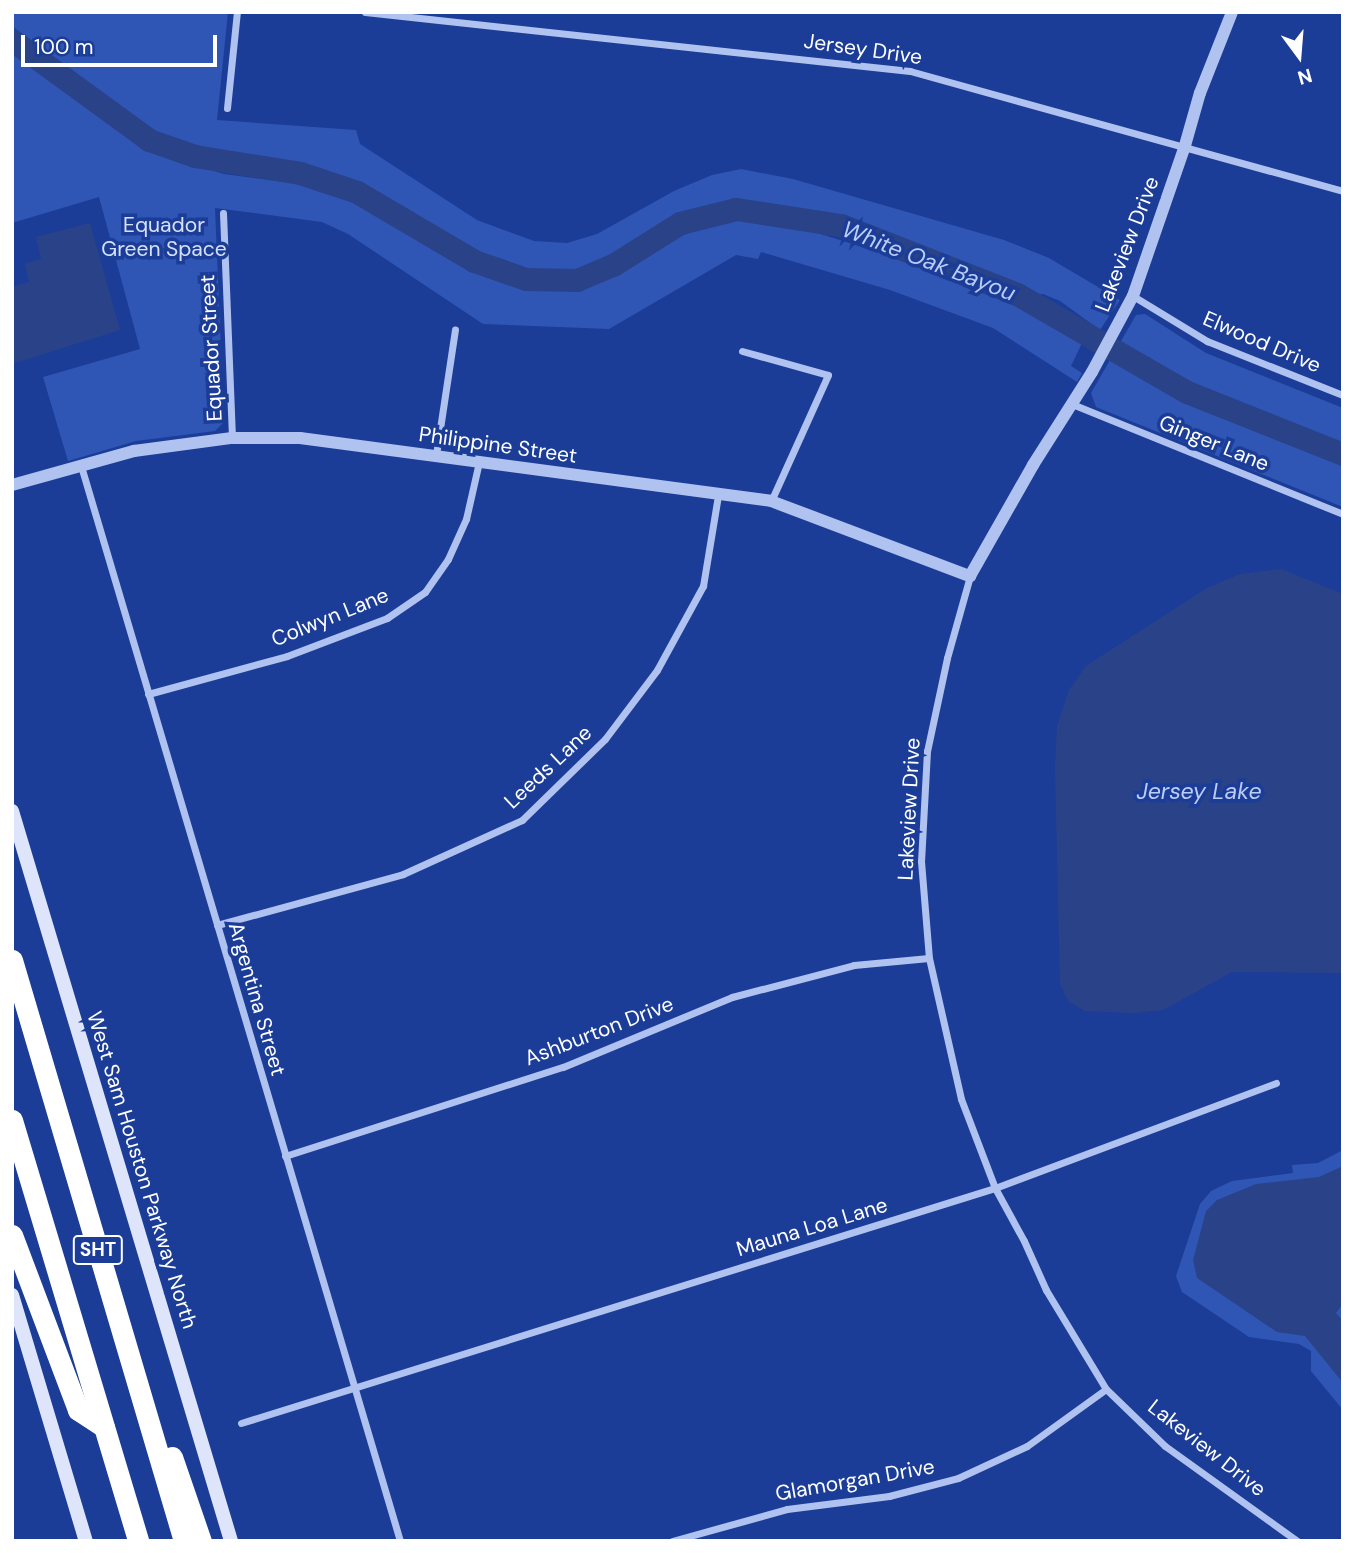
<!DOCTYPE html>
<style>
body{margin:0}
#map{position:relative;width:1355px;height:1553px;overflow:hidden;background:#1b3d98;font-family:"DM Sans",sans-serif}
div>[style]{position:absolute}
.green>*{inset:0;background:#2f55b5}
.water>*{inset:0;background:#2a4388}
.river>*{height:23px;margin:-11.5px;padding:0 11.5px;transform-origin:11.5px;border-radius:11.5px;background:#2a4388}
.minor>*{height:7px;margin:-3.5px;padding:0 3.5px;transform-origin:3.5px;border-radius:3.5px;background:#b0c2f0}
.tertiary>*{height:12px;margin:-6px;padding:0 6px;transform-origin:6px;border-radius:6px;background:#b0c2f0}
.secondary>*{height:14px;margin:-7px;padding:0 7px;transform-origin:7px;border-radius:7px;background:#dee5fb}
.motorway>*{height:21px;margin:-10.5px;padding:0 10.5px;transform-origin:10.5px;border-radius:10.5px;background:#fff}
span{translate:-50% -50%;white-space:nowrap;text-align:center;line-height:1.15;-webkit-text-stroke:7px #1b3d98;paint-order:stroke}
.shield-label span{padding:2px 5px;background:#1b3d98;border:2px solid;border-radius:5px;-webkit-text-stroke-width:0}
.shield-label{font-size:19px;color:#fff;font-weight:700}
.street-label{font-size:21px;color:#fff}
.park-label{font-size:21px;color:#d7e1fb}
.water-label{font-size:23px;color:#bccdf7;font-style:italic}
.frame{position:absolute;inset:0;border:14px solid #fff;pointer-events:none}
.north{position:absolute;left:1264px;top:21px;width:70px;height:70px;-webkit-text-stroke:5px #1b3d98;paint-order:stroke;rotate:164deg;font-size:19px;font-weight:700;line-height:28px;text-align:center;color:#fff}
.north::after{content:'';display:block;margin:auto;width:24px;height:32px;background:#fff;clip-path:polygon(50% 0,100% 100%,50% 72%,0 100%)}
.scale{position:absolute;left:21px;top:35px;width:196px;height:32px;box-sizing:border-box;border:4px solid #fff;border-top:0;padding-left:9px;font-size:21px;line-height:24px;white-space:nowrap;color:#fff;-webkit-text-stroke:5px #1b3d98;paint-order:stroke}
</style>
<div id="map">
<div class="green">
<i style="clip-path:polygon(12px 12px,228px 12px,217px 120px,356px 130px,360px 144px,477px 220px,534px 241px,567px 243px,597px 234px,674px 191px,712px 175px,741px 169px,793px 179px,1004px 240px,1049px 258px,1120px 300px,1100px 330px,1060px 301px,1043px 294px,1032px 296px,947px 256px,869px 226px,791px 208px,731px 200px,688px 210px,660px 223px,607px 260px,577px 270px,536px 271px,504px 265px,338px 176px,306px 165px,188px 147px,152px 130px,104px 99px,12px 26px)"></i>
<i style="clip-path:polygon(12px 45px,122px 131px,157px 154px,224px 174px,316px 186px,355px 201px,463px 267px,506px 279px,570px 287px,596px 282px,655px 246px,726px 219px,788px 224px,905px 260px,971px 290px,1016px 303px,1082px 343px,1071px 366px,1082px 373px,1077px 382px,993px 328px,890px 290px,761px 252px,758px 259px,736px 255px,609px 329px,483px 324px,348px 234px,322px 222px,215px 208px,224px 422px,215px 431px,136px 441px,68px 461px,43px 377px,140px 349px,99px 197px,12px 223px)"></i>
<i style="clip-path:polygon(1145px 314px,1206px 353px,1343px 408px,1343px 507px,1096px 407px,1091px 393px,1136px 315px)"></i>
<i style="clip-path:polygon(1343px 1150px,1343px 1410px,1311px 1371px,1311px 1351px,1299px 1344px,1249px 1337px,1182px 1292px,1176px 1276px,1200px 1204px,1211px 1191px,1232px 1181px,1293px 1173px,1292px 1165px,1318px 1163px)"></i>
</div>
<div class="water">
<i style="clip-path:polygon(90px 223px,120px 330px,12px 364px,12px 287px,29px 282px,25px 264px,41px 259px,36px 237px)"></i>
<i style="clip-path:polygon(1281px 569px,1343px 594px,1343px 973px,1232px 972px,1163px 1010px,1135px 1013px,1085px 1011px,1068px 1001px,1060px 984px,1055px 768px,1057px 726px,1069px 690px,1086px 666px,1207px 588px,1240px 574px)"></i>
<i style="clip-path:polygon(1343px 1166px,1343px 1304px,1336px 1313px,1343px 1321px,1343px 1383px,1305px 1336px,1277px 1332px,1197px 1278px,1193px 1260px,1206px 1211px,1217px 1200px,1256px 1184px,1319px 1177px)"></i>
</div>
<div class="river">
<i style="left:12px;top:40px;width:170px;rotate:36.1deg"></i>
<i style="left:149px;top:140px;width:49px;rotate:19.2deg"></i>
<i style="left:195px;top:156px;width:106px;rotate:9.2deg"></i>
<i style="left:300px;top:173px;width:60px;rotate:18.4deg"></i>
<i style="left:357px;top:192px;width:136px;rotate:30.5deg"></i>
<i style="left:474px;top:261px;width:55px;rotate:19.1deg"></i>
<i style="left:526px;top:279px;width:51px;rotate:1.1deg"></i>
<i style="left:577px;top:280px;width:39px;rotate:-23deg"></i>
<i style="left:613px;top:265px;width:79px;rotate:-32.1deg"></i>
<i style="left:680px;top:223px;width:58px;rotate:-14deg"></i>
<i style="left:736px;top:209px;width:106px;rotate:8.7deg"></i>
<i style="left:841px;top:225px;width:189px;rotate:21.4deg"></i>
<i style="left:1017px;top:294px;width:196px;rotate:30deg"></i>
<i style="left:1187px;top:392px;width:168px;rotate:21.7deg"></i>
</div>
<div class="minor">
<i style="left:365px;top:12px;width:548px;rotate:6.18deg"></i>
<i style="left:910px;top:71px;width:449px;rotate:15.5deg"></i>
<i style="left:227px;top:108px;width:97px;rotate:-84.1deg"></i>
<i style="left:223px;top:213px;width:225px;rotate:87.7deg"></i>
<i style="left:1133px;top:296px;width:87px;rotate:31.3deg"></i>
<i style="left:1207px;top:341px;width:146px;rotate:21.7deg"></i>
<i style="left:742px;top:351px;width:89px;rotate:15.6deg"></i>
<i style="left:828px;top:375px;width:138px;rotate:114.3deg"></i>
<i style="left:1072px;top:404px;width:292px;rotate:22.1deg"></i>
<i style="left:436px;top:455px;width:127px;rotate:-81.4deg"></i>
<i style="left:81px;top:466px;width:1121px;rotate:73.47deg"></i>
<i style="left:970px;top:576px;width:85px;rotate:105.7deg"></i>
<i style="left:947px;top:658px;width:95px;rotate:102.1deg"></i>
<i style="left:927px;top:751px;width:110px;rotate:93.1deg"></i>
<i style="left:921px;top:861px;width:97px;rotate:85.3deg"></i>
<i style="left:929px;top:958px;width:145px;rotate:77.2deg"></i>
<i style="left:961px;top:1099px;width:95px;rotate:69.1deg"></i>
<i style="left:995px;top:1188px;width:60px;rotate:61.3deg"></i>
<i style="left:1024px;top:1241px;width:54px;rotate:65.8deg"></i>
<i style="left:1046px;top:1290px;width:116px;rotate:58.8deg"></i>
<i style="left:1106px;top:1389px;width:82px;rotate:44deg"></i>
<i style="left:1165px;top:1446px;width:163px;rotate:35.7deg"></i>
<i style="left:148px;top:694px;width:144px;rotate:-15.3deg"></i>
<i style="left:287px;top:656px;width:107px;rotate:-20.8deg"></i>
<i style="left:387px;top:618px;width:46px;rotate:-34.4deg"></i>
<i style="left:425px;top:592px;width:40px;rotate:-55.1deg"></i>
<i style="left:448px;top:559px;width:44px;rotate:-65.8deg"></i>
<i style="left:466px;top:519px;width:58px;rotate:-77.2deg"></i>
<i style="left:217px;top:925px;width:193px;rotate:-15.3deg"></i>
<i style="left:403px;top:874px;width:131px;rotate:-24.4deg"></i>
<i style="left:522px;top:820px;width:116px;rotate:-44.3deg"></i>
<i style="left:605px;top:739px;width:86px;rotate:-53deg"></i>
<i style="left:657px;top:670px;width:96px;rotate:-61.3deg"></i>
<i style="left:703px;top:586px;width:92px;rotate:-80.6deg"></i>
<i style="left:285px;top:1156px;width:292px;rotate:-17.8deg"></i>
<i style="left:563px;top:1067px;width:183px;rotate:-22.5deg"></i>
<i style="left:732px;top:997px;width:126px;rotate:-14.7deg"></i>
<i style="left:854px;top:965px;width:75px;rotate:-5.3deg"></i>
<i style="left:241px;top:1423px;width:790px;rotate:-17.31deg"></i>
<i style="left:995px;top:1188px;width:300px;rotate:-20.5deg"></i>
<i style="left:672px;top:1541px;width:119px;rotate:-15.5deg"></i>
<i style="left:787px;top:1509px;width:103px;rotate:-7.3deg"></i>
<i style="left:889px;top:1496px;width:71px;rotate:-14.6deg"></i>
<i style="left:958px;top:1478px;width:76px;rotate:-24.9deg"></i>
<i style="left:1027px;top:1446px;width:97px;rotate:-35.8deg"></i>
</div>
<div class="tertiary">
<i style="left:12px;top:485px;width:127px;rotate:-15.6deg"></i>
<i style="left:134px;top:451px;width:99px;rotate:-7.6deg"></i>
<i style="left:232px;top:438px;width:68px"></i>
<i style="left:300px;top:438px;width:475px;rotate:7.6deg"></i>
<i style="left:771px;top:501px;width:213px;rotate:20.7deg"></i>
<i style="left:970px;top:576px;width:128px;rotate:-60.4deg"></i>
<i style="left:1033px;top:465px;width:110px;rotate:-57.6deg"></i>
<i style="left:1092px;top:372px;width:86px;rotate:-61.7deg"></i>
<i style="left:1133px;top:296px;width:156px;rotate:-70.9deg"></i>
<i style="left:1184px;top:149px;width:58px;rotate:-74.1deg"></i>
<i style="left:1200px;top:93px;width:87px;rotate:-68.4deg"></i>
</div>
<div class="secondary">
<i style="left:12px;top:811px;width:762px;rotate:73.3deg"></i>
<i style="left:12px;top:1295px;width:257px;rotate:73.3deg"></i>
</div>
<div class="motorway">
<i style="left:12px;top:960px;width:606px;rotate:73.51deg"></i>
<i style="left:12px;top:1120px;width:439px;rotate:73.3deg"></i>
<i style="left:12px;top:1235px;width:187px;rotate:69.3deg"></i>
<i style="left:78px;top:1410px;width:31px;rotate:33deg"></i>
<i style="left:172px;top:1457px;width:89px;rotate:71deg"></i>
</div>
<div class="shield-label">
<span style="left:98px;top:1250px">SHT</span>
</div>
<div class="street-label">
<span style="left:863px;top:49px;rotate:8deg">Jersey Drive</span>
<span style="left:1127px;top:244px;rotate:-69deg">Lakeview Drive</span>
<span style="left:1262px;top:342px;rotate:23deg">Elwood Drive</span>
<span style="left:211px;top:348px;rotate:-93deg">Equador Street</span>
<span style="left:1214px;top:443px;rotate:22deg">Ginger Lane</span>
<span style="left:498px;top:445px;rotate:8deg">Philippine Street</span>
<span style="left:330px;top:617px;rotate:-22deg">Colwyn Lane</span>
<span style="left:548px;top:767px;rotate:-43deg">Leeds Lane</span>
<span style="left:909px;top:809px;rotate:-87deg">Lakeview Drive</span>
<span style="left:257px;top:999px;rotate:74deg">Argentina Street</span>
<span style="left:599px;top:1031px;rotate:-21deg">Ashburton Drive</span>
<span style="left:142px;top:1170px;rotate:73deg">West Sam Houston Parkway North</span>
<span style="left:812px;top:1227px;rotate:-17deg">Mauna Loa Lane</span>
<span style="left:1207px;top:1448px;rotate:38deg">Lakeview Drive</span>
<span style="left:855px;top:1480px;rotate:-10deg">Glamorgan Drive</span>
</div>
<div class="park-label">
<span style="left:164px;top:237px">Equador<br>Green Space</span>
</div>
<div class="water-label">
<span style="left:929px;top:261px;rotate:21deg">White Oak Bayou</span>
<span style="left:1199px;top:791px">Jersey Lake</span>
</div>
<div class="frame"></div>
<div class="north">N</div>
<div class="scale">100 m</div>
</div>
